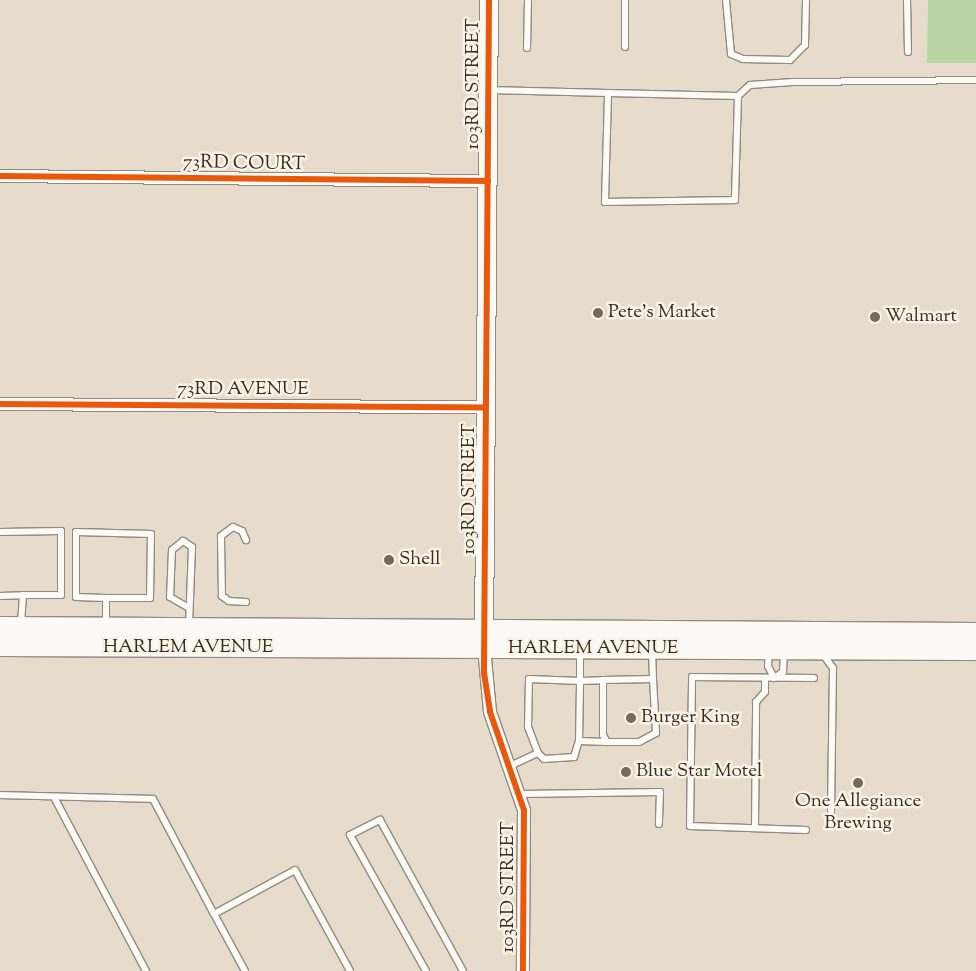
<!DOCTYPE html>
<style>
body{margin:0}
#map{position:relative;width:976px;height:971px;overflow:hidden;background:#e7dccc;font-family:"Sorts Mill Goudy",serif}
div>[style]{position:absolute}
.green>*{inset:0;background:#bad5a4}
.roads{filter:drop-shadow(1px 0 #928a7f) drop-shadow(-1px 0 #928a7f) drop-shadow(0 1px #928a7f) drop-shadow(0 -1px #928a7f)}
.lane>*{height:6px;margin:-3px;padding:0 3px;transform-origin:3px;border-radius:3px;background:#fbfaf7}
.street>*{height:12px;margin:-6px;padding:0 6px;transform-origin:6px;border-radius:6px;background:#fbfaf7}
.secondary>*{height:18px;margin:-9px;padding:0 9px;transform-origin:9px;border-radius:9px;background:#fbfaf7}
.primary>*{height:20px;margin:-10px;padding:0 10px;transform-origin:10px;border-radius:10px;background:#fbfaf7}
.cycleway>*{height:6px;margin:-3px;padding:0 3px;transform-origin:3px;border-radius:3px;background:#e8590c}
.dots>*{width:14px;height:14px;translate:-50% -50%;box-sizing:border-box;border:2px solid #f7f3e8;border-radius:50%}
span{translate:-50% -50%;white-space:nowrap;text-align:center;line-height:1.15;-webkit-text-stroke:5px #f7f3e8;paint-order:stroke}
.street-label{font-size:19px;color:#3b2a1e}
.poi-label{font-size:19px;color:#3b2a1e}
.left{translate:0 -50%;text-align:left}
</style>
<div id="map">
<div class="green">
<i style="clip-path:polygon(928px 0,976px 0,976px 63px,927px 63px)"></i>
</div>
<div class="roads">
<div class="lane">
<i style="left:625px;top:0;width:47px;rotate:90deg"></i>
<i style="left:726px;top:0;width:54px;rotate:84.7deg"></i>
<i style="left:731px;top:54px;width:13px;rotate:23deg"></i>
<i style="left:743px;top:59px;width:47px;rotate:1.2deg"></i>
<i style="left:790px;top:60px;width:21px;rotate:-45deg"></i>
<i style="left:805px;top:45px;width:45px;rotate:-88.7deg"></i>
<i style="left:907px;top:0;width:52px;rotate:88.9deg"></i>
<i style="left:527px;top:48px;width:48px;rotate:-88.8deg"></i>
<i style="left:489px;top:90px;width:119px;rotate:1.4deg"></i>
<i style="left:608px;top:93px;width:130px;rotate:1.3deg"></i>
<i style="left:738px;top:96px;width:104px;rotate:91.7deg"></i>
<i style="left:735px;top:200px;width:130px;rotate:179.1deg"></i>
<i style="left:605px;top:202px;width:109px;rotate:-88.4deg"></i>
<i style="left:738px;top:96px;width:16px;rotate:-43deg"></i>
<i style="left:750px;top:85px;width:43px;rotate:-4deg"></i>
<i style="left:793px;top:82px;width:183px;rotate:-0.6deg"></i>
<i style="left:0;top:532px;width:61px;rotate:-0.9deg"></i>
<i style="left:61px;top:531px;width:64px;rotate:90deg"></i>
<i style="left:61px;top:595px;width:38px;rotate:180deg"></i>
<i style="left:0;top:596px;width:23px;rotate:-2deg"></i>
<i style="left:23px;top:595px;width:29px;rotate:94deg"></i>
<i style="left:246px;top:602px;width:17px;rotate:-177deg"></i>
<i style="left:229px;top:601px;width:9px;rotate:-144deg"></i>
<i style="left:222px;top:596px;width:60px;rotate:-91deg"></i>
<i style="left:221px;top:536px;width:15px;rotate:-37deg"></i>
<i style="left:233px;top:527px;width:10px;rotate:24deg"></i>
<i style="left:242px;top:531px;width:10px;rotate:66deg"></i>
<i style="left:106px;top:624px;width:26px;rotate:-90deg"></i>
<i style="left:106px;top:598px;width:44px"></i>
<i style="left:150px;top:598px;width:64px;rotate:-89.1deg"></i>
<i style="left:151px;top:534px;width:75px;rotate:-178.5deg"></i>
<i style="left:76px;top:532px;width:65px;rotate:90deg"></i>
<i style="left:76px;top:597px;width:30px;rotate:2deg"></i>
<i style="left:189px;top:625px;width:78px;rotate:-87.8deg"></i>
<i style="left:192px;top:547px;width:11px;rotate:-146deg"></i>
<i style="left:183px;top:541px;width:14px;rotate:141deg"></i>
<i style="left:172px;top:550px;width:47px;rotate:92.4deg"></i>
<i style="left:170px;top:597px;width:22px;rotate:30deg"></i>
<i style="left:652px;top:650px;width:29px;rotate:88deg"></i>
<i style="left:653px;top:679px;width:54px;rotate:86.8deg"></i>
<i style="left:656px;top:733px;width:19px;rotate:152deg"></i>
<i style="left:639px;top:742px;width:32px;rotate:180deg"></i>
<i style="left:607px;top:742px;width:8px;rotate:-120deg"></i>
<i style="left:603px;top:735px;width:55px;rotate:-90deg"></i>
<i style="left:603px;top:680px;width:50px;rotate:-1.1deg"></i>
<i style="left:769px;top:651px;width:15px;rotate:94deg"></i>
<i style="left:768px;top:666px;width:13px;rotate:63deg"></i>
<i style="left:774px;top:678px;width:11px;rotate:-34deg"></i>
<i style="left:783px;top:672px;width:21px;rotate:-87deg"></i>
<i style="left:822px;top:653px;width:19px;rotate:54deg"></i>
<i style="left:833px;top:668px;width:146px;rotate:90.8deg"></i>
<i style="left:579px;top:741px;width:28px;rotate:2deg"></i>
<i style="left:538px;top:753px;width:28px;rotate:-111deg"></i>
<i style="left:528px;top:727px;width:48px;rotate:-88.8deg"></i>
<i style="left:529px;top:679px;width:51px;rotate:2.2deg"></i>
<i style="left:580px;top:681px;width:31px;rotate:-90deg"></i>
<i style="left:510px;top:766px;width:31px;rotate:-25deg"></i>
<i style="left:538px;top:753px;width:8px;rotate:45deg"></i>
<i style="left:544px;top:759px;width:30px;rotate:-4deg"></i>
<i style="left:574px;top:757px;width:17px;rotate:-73deg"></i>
<i style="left:579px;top:741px;width:60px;rotate:-89deg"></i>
<i style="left:580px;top:681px;width:23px;rotate:-2deg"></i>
<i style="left:521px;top:794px;width:139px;rotate:-0.8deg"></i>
<i style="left:660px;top:792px;width:32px;rotate:92deg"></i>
<i style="left:0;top:795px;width:153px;rotate:1.5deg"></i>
<i style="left:153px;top:799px;width:130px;rotate:62.1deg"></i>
<i style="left:55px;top:799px;width:195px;rotate:62.1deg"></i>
<i style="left:755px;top:828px;width:126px;rotate:-89.5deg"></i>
<i style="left:756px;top:702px;width:13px;rotate:-48deg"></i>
<i style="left:765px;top:692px;width:14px;rotate:-90deg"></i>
<i style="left:806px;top:830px;width:116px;rotate:-178deg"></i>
<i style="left:690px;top:826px;width:149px;rotate:-89.2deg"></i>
<i style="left:692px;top:677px;width:122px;rotate:0.5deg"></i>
<i style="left:245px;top:971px;width:65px;rotate:-118.5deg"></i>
<i style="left:214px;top:914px;width:92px;rotate:-28.5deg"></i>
<i style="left:295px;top:870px;width:115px;rotate:61.4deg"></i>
<i style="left:426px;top:971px;width:156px;rotate:-119.2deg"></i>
<i style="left:350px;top:835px;width:34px;rotate:-27deg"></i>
<i style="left:380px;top:820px;width:172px;rotate:61.2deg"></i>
</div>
<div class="street">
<i style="left:0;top:176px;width:488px;rotate:0.6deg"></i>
<i style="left:0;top:404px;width:486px;rotate:0.4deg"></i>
<i style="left:484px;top:648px;width:64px;rotate:84.6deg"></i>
<i style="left:490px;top:712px;width:104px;rotate:70.9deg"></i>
<i style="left:524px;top:810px;width:161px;rotate:90.4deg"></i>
</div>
<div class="secondary">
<i style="left:484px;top:644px;width:644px;rotate:-89.56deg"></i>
</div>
<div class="primary">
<i style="left:0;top:627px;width:976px;rotate:0.35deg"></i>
<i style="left:0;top:646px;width:976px;rotate:0.23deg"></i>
</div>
</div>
<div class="cycleway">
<i style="left:489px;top:0;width:673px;rotate:90.43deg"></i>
<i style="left:484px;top:673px;width:39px;rotate:81deg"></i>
<i style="left:490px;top:712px;width:104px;rotate:70.9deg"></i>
<i style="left:524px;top:810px;width:161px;rotate:90.4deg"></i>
<i style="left:0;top:176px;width:488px;rotate:0.6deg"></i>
<i style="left:0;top:404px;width:486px;rotate:0.4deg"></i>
</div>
<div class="dots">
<i style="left:598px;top:313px;background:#77685b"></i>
<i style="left:875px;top:317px;background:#77685b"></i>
<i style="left:389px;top:560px;background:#77685b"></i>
<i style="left:631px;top:718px;background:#77685b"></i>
<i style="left:626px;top:772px;background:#77685b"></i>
<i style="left:858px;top:783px;background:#77685b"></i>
</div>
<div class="street-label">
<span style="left:474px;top:84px;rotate:-90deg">103RD STREET</span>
<span style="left:244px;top:164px;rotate:1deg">73RD COURT</span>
<span style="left:243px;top:390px">73RD AVENUE</span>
<span style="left:470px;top:489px;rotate:-90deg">103RD STREET</span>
<span style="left:188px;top:648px">HARLEM AVENUE</span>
<span style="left:593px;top:649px">HARLEM AVENUE</span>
<span style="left:509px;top:887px;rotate:-90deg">103RD STREET</span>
</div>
<div class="poi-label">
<span class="left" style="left:608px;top:313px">Pete's Market</span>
<span class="left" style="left:885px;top:317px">Walmart</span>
<span class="left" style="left:399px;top:560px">Shell</span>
<span class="left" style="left:641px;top:718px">Burger King</span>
<span class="left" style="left:636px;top:772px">Blue Star Motel</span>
<span style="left:858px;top:813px">One Allegiance<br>Brewing</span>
</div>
</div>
